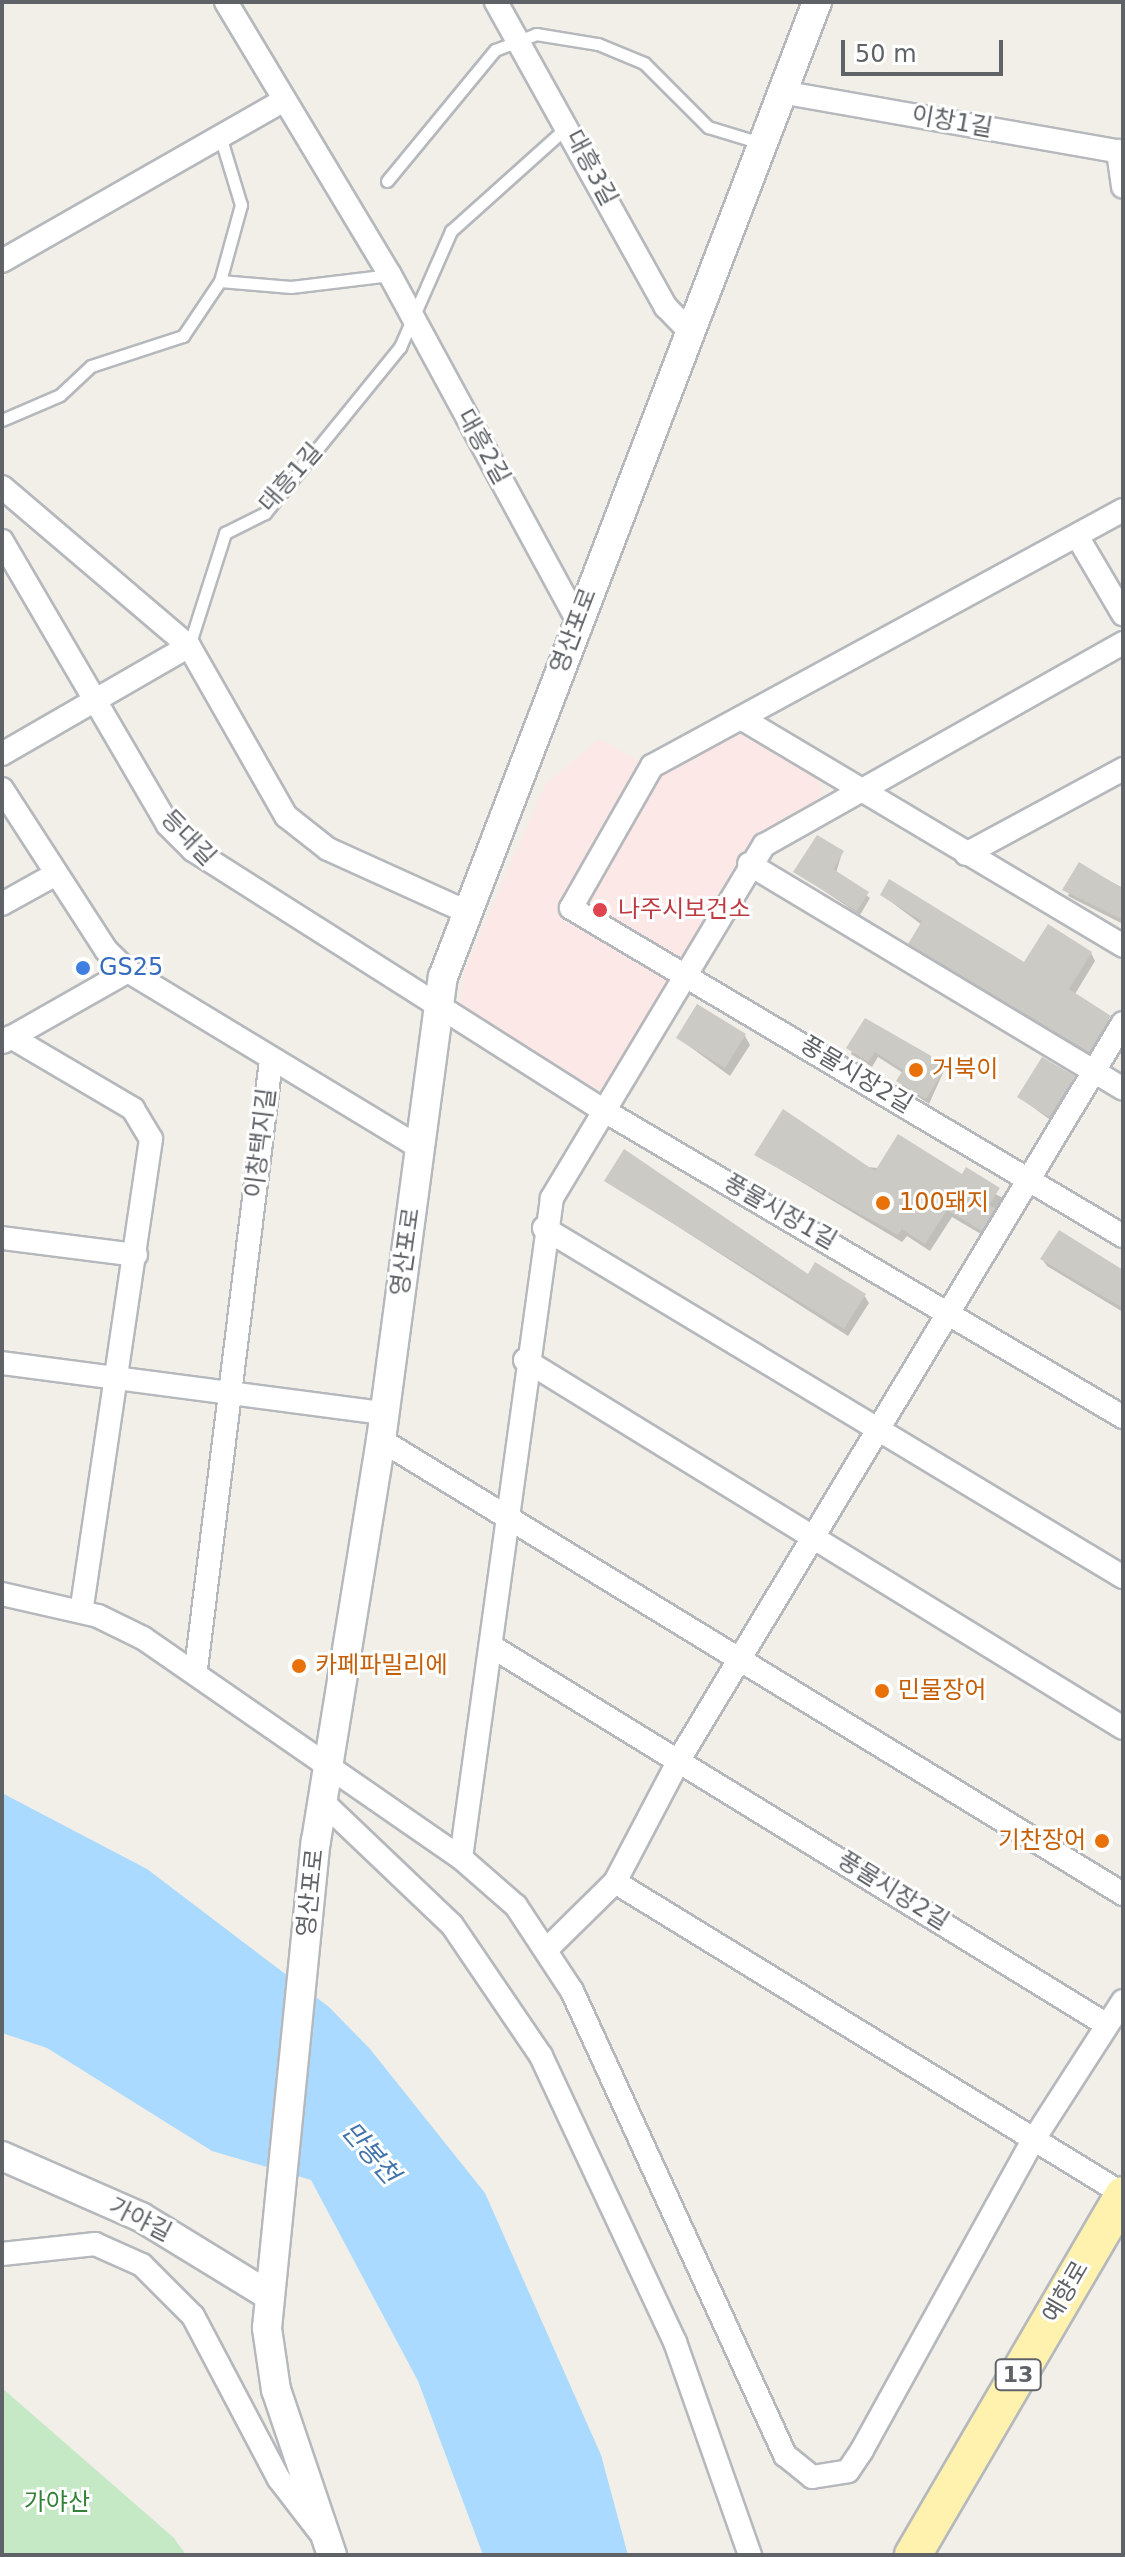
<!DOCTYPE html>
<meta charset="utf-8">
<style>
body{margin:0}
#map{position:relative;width:1125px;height:2557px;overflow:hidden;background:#f1efe8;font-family:"DejaVu Sans","Noto Sans KR",sans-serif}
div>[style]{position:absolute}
.medical>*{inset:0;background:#fce8e6}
.green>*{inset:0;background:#c5e8c5}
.water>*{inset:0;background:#aadaff}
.shadow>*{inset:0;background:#0003}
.building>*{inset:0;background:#cccac5}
.roads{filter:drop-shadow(2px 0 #b5b8bc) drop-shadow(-2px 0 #b5b8bc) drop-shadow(0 2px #b5b8bc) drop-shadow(0 -2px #b5b8bc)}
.service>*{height:11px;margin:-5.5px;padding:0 5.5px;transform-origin:5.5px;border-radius:5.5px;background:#fff}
.minor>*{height:22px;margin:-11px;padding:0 11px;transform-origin:11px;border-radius:11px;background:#fff}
.tertiary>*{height:28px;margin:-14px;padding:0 14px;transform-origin:14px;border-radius:14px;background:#fff}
.primary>*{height:36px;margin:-18px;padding:0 18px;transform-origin:18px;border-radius:18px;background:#fff2af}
.dots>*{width:22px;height:22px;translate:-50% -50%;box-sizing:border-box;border:4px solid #fff;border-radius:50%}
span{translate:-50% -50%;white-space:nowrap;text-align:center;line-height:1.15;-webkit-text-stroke:6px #fff;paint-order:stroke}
.shield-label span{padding:2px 6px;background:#fff;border:2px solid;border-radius:6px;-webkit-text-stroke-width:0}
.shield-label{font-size:22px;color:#5f6368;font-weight:700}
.street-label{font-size:24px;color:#5f6368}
.health-label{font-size:24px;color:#be3a42}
.left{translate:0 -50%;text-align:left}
.shop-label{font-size:24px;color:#366cbe}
.food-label{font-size:24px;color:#c56008}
.right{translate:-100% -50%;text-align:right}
.park-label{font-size:24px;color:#348238}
.water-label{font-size:26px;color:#4174aa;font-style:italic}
.frame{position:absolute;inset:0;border:4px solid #5f6368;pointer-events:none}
.scale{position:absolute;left:841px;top:40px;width:162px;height:36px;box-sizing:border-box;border:4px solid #5f6368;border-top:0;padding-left:10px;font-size:24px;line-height:28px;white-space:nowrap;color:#5f6368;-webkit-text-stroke:6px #fff;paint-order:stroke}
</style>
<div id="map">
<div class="medical">
<i style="clip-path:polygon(739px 728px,817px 776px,823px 795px,743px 851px,610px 1083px,597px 1089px,459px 1005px,465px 969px,545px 785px,599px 739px,662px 774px)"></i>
</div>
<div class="green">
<i style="clip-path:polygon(2px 2388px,174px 2538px,186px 2555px,2px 2555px)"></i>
</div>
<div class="water">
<i style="clip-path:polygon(2px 1793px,147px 1869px,329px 2007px,370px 2049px,485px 2193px,601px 2455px,628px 2555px,483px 2555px,418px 2381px,311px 2180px,212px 2151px,47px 2048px,2px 2033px)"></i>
</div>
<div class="shadow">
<i style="clip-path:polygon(842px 853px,836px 873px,870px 898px,860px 915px,796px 872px)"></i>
<i style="clip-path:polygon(1080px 865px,1123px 888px,1123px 924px,1068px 896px)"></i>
<i style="clip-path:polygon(882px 895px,1025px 965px,1091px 953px,1095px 961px,1075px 994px,1114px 1025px,1094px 1059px,915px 952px,911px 944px,922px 925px)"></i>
<i style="clip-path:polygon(866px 1020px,946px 1066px,929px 1104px,902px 1086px,903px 1073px,878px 1057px,872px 1067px,851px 1054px)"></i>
<i style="clip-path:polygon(745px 1036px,750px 1045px,730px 1076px,678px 1038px)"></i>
<i style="clip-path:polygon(1073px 1078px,1053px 1122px,1019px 1097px)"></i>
<i style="clip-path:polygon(756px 1155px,962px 1177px,1003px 1198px,986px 1237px,952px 1217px,930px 1251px,907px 1236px,902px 1242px)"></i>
<i style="clip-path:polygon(607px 1181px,809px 1277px,864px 1295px,869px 1303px,848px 1336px)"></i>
<i style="clip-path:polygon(1059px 1232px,1123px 1270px,1123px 1312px,1047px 1266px,1042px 1259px)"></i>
</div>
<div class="building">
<i style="clip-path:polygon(817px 835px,844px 851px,833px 869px,869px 892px,857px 911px,793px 872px)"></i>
<i style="clip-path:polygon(1079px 862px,1123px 889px,1123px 920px,1062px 890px)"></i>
<i style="clip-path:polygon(889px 879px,1024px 962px,1048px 924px,1092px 952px,1069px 989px,1111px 1016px,1089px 1052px,908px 944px,922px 921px,880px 895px)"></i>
<i style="clip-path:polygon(697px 1004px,746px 1034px,725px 1068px,676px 1038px)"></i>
<i style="clip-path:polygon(865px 1018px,947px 1065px,926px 1099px,896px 1081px,903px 1070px,875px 1052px,868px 1062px,846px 1048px)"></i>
<i style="clip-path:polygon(1042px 1057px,1075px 1076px,1049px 1117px,1017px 1097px)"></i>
<i style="clip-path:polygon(783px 1109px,875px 1171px,898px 1134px,962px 1174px,966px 1167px,1000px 1188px,989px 1205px,995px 1208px,982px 1231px,947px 1210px,925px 1244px,902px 1229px,898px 1235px,754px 1155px)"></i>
<i style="clip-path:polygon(624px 1149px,808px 1274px,815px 1262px,866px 1294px,844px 1329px,604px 1181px)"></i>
<i style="clip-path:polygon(1059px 1230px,1123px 1270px,1123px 1308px,1040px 1259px)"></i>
</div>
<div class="roads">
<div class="service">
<i style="left:387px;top:181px;width:170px;rotate:-50.5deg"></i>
<i style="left:495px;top:50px;width:44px;rotate:-21.3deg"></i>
<i style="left:536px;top:34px;width:63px;rotate:9.2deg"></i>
<i style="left:598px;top:44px;width:50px;rotate:22.4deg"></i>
<i style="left:644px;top:63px;width:91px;rotate:45deg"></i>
<i style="left:708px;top:127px;width:55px;rotate:16.8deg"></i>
<i style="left:220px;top:281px;width:71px;rotate:4.8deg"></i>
<i style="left:291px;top:287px;width:100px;rotate:-6.9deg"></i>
<i style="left:2px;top:420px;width:63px;rotate:-23.3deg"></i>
<i style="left:60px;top:395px;width:42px;rotate:-43.1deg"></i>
<i style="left:91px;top:366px;width:97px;rotate:-18.1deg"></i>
<i style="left:183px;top:336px;width:66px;rotate:-56.1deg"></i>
<i style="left:220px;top:281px;width:79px;rotate:-74.6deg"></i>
<i style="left:241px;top:205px;width:72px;rotate:-106.9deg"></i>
<i style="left:189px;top:646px;width:119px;rotate:-72.3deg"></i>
<i style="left:225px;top:533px;width:45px;rotate:-26.6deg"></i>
<i style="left:265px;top:513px;width:214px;rotate:-50.9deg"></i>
<i style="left:400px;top:347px;width:127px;rotate:-66.3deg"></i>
<i style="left:451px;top:231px;width:156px;rotate:-41.9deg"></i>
</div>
<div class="minor">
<i style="left:226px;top:2px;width:318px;rotate:59deg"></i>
<i style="left:390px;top:275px;width:392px;rotate:61.5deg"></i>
<i style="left:496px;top:2px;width:349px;rotate:60.9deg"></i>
<i style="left:666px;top:307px;width:33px;rotate:46deg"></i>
<i style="left:781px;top:92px;width:347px;rotate:10deg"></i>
<i style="left:1118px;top:151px;width:36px;rotate:82deg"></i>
<i style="left:2px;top:261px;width:325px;rotate:-29.7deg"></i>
<i style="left:2px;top:487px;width:245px;rotate:40.4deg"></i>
<i style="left:189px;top:646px;width:196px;rotate:60.3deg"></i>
<i style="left:286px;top:816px;width:53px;rotate:38.2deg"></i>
<i style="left:328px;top:849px;width:155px;rotate:24.4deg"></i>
<i style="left:1123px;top:510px;width:536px;rotate:151.47deg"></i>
<i style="left:652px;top:766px;width:163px;rotate:119.7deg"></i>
<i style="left:571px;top:908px;width:642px;rotate:30.72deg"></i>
<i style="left:1077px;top:536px;width:91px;rotate:59.5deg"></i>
<i style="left:2px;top:541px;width:329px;rotate:59.7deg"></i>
<i style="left:168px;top:825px;width:35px;rotate:45deg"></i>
<i style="left:193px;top:850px;width:485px;rotate:32.4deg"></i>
<i style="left:603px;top:1110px;width:604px;rotate:30.56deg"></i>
<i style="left:1123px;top:643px;width:412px;rotate:150.6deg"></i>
<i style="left:764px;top:845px;width:412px;rotate:121deg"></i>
<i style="left:552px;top:1198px;width:666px;rotate:97.85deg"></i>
<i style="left:461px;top:1858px;width:73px;rotate:41.1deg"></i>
<i style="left:516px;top:1906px;width:102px;rotate:56.6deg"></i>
<i style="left:572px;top:1991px;width:511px;rotate:65.34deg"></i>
<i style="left:785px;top:2455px;width:35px;rotate:39deg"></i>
<i style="left:812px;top:2477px;width:36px;rotate:-9deg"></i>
<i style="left:848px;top:2471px;width:25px;rotate:-56deg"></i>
<i style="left:862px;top:2450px;width:355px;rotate:-61.1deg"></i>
<i style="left:1034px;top:2139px;width:164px;rotate:-57.2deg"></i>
<i style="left:741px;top:718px;width:445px;rotate:30.8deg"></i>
<i style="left:2px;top:754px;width:216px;rotate:-30deg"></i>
<i style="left:2px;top:789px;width:192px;rotate:57.1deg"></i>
<i style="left:106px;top:950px;width:30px;rotate:44deg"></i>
<i style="left:128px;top:971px;width:341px;rotate:31.2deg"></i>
<i style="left:966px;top:854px;width:179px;rotate:-28.4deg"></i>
<i style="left:749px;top:864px;width:436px;rotate:31deg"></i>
<i style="left:2px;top:904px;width:60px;rotate:-29.1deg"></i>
<i style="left:11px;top:1037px;width:142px;rotate:30.5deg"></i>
<i style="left:133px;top:1109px;width:35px;rotate:59deg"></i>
<i style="left:151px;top:1139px;width:477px;rotate:98.4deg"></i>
<i style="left:3px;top:1042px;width:144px;rotate:-29.6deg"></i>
<i style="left:544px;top:1228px;width:676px;rotate:31.08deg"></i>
<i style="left:2px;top:1238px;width:135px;rotate:7.2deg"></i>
<i style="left:525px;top:1360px;width:702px;rotate:31.61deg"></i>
<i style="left:2px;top:1363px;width:385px;rotate:7.5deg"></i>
<i style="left:381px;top:1440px;width:870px;rotate:31.46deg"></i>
<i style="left:2px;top:1594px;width:98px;rotate:12.9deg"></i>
<i style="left:98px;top:1616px;width:50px;rotate:26.1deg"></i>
<i style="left:143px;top:1638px;width:387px;rotate:34.7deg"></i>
<i style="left:491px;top:1646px;width:723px;rotate:31.6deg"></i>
<i style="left:196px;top:1669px;width:613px;rotate:-82.97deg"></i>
<i style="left:325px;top:1804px;width:175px;rotate:43.6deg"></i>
<i style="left:452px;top:1925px;width:158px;rotate:55.8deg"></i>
<i style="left:541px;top:2056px;width:316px;rotate:64.9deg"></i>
<i style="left:675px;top:2342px;width:226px;rotate:70.6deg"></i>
<i style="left:615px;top:1882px;width:596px;rotate:31.56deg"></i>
<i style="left:547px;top:1949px;width:95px;rotate:-44.6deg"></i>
<i style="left:615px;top:1882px;width:140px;rotate:-62.3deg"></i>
<i style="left:680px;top:1758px;width:858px;rotate:-58.92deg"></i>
<i style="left:2px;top:2254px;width:94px;rotate:-6.1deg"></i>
<i style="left:95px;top:2244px;width:51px;rotate:24.1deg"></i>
<i style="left:142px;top:2265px;width:72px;rotate:45deg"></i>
<i style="left:193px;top:2316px;width:184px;rotate:62.2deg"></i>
<i style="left:279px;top:2479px;width:66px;rotate:52.4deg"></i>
</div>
<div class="tertiary">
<i style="left:2px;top:2156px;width:152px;rotate:23.7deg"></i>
<i style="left:141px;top:2217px;width:151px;rotate:31.5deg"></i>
<i style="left:332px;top:2555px;width:174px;rotate:-108.7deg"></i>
<i style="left:276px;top:2390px;width:63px;rotate:-98.3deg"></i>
<i style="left:267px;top:2328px;width:489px;rotate:-84.3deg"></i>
<i style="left:316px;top:1841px;width:406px;rotate:-80.8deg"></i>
<i style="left:381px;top:1440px;width:467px;rotate:-82.4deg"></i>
<i style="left:443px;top:977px;width:1044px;rotate:-69.01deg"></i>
</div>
<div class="primary">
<i style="left:913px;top:2555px;width:417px;rotate:-59.7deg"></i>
</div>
</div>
<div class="dots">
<i style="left:600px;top:910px;background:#e0444e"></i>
<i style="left:83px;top:968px;background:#3f7fe0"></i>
<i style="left:916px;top:1070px;background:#e8710a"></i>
<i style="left:883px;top:1203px;background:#e8710a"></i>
<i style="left:299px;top:1666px;background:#e8710a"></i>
<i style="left:882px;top:1691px;background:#e8710a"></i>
<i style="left:1102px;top:1841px;background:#e8710a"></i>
</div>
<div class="shield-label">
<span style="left:1018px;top:2375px">13</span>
</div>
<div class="street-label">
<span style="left:952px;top:122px;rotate:10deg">이창1길</span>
<span style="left:591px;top:168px;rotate:62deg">대흥3길</span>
<span style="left:483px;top:447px;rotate:61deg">대흥2길</span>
<span style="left:291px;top:478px;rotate:-49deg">대흥1길</span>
<span style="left:574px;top:631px;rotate:-69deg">영산포로</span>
<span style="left:188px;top:838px;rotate:46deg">등대길</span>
<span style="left:856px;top:1075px;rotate:31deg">풍물시장2길</span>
<span style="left:261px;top:1143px;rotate:-83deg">이창택지길</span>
<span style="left:780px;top:1212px;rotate:30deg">풍물시장1길</span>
<span style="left:406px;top:1252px;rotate:-82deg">영산포로</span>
<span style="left:893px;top:1891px;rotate:32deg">풍물시장2길</span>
<span style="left:311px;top:1893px;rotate:-84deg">영산포로</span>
<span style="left:140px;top:2220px;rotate:27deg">가야길</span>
<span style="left:1066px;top:2292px;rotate:-60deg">예향로</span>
</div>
<div class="health-label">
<span class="left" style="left:618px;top:910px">나주시보건소</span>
</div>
<div class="shop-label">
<span class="left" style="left:99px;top:968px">GS25</span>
</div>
<div class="food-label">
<span class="left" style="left:932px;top:1070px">거북이</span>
<span class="left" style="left:899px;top:1203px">100돼지</span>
<span class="left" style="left:315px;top:1666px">카페파밀리에</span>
<span class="left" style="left:898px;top:1691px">민물장어</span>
<span class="right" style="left:1086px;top:1841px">기찬장어</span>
</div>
<div class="park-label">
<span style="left:57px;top:2503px">가야산</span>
</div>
<div class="water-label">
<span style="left:370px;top:2153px;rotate:49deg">만봉천</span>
</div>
<div class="frame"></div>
<div class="scale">50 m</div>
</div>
